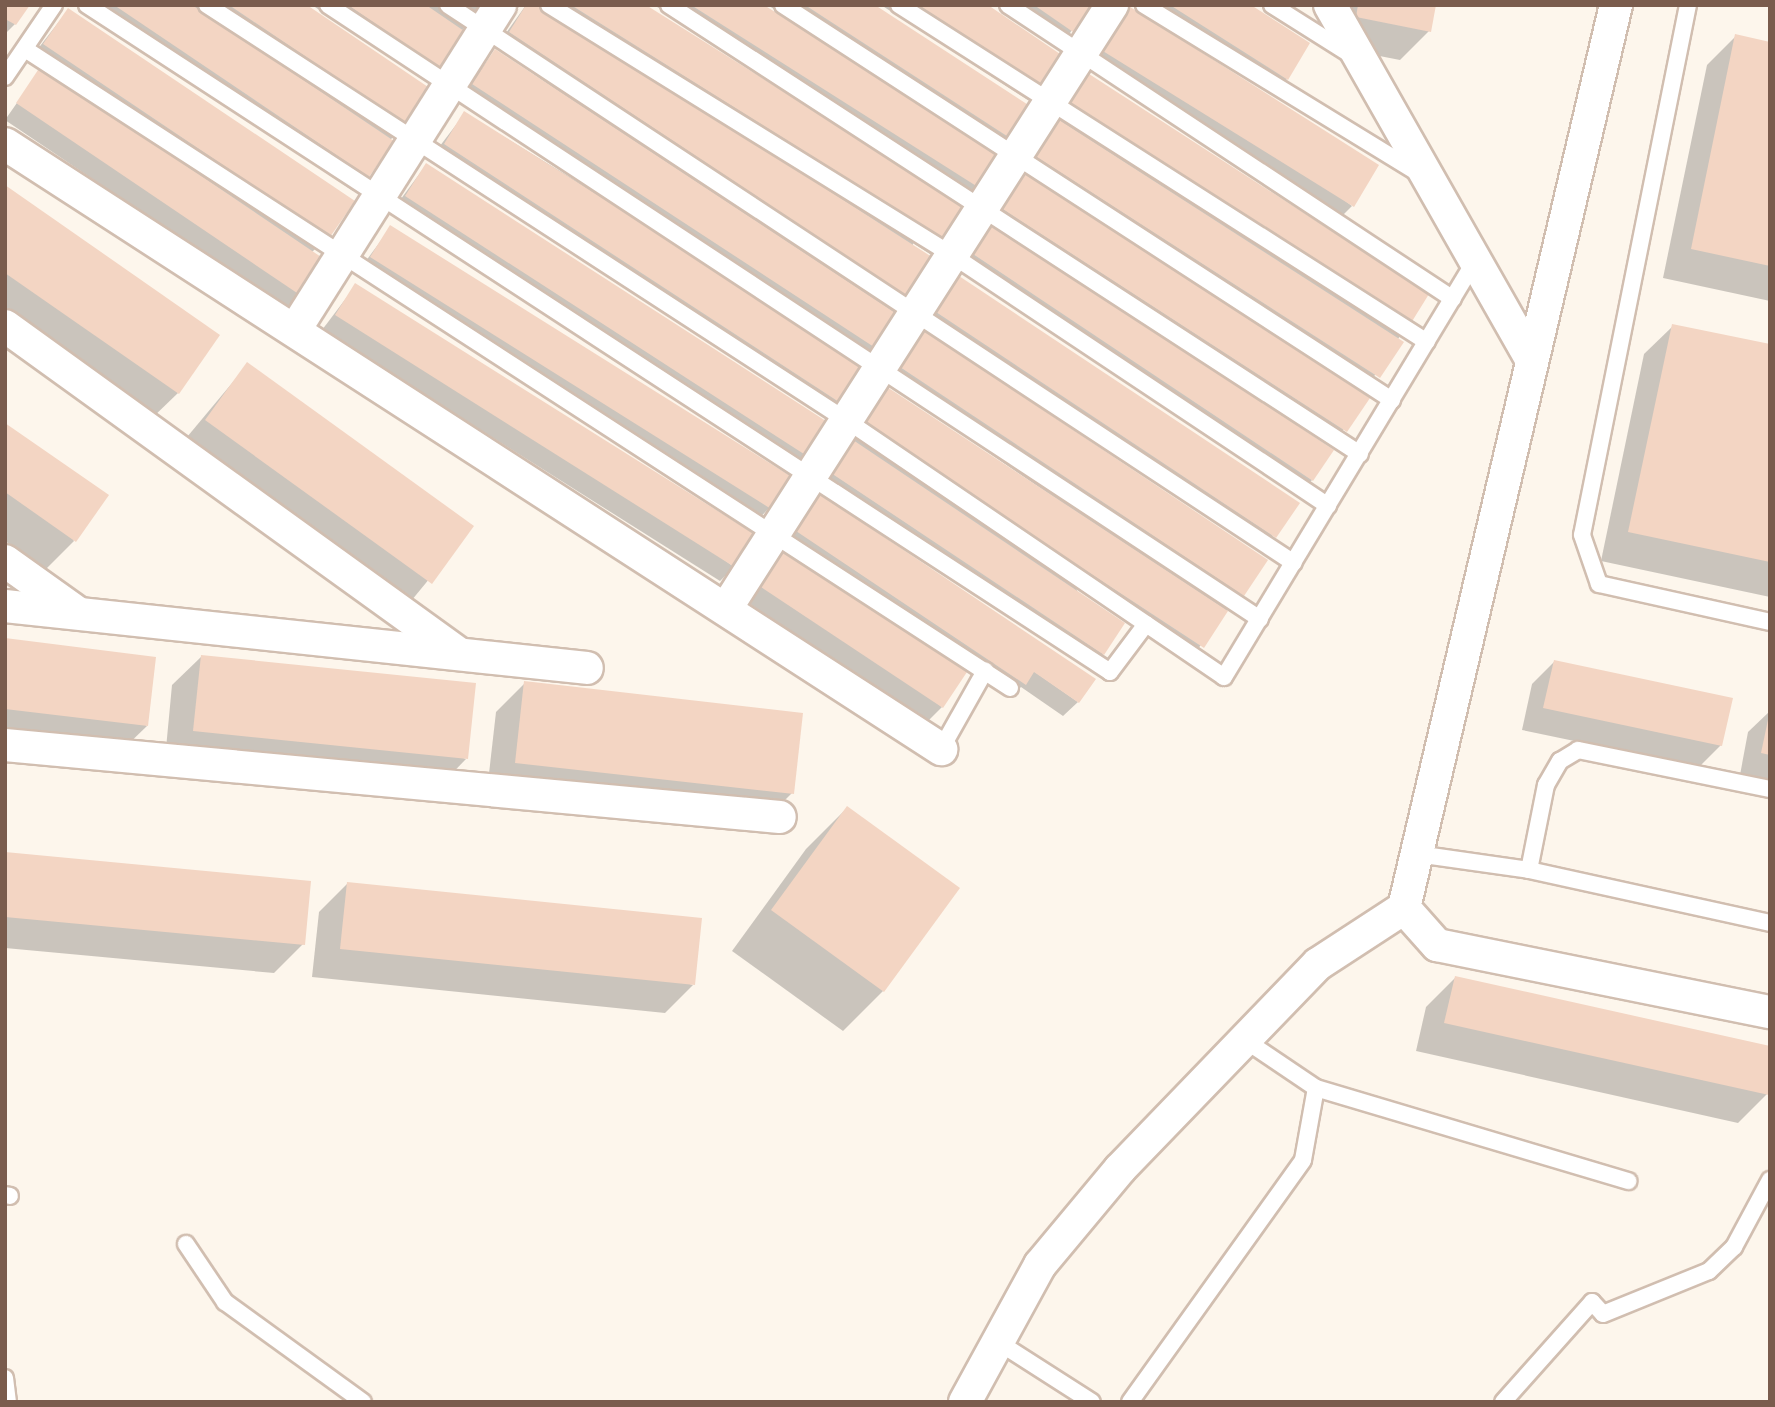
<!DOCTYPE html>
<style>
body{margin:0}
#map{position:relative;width:1775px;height:1407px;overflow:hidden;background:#fdf6ec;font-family:"Golos Text",sans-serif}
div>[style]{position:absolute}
.shadow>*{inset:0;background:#0003}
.building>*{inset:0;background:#f3d5c3}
.roads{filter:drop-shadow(2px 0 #d1beb0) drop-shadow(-2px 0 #d1beb0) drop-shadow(0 2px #d1beb0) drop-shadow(0 -2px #d1beb0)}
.lane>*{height:16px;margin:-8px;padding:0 8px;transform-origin:8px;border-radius:8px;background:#fff}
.street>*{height:32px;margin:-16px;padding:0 16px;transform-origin:16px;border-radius:16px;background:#fff}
span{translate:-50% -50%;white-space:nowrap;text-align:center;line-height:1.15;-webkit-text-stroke:5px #fffaf3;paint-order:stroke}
.frame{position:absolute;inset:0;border:7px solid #7a5c4d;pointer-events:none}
</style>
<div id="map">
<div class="shadow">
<i style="clip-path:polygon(5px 5px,15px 24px,5px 34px)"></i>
<i style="clip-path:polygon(78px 5px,303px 5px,428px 89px,353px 191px)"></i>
<i style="clip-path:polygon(312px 5px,480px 5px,426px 82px)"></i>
<i style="clip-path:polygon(526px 5px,642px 5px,964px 207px,930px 254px,913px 243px,910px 298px,826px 418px,430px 159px,465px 113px,695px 254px,459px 99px,495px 51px,577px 105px,496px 47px)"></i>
<i style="clip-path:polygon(654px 5px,761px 5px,835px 52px,768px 5px,872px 5px,1012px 138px,965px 202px)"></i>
<i style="clip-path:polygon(881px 5px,984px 5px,1060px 57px,1028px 100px)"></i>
<i style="clip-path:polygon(998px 5px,1090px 5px,1060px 47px)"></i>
<i style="clip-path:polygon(1133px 5px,1248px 5px,1287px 79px,1272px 93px)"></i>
<i style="clip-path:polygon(1335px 5px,1434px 5px,1429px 31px,1400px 60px,1328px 46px)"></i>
<i style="clip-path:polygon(68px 10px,329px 236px,312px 252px,301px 295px,287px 310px,5px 120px,42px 67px,30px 59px)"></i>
<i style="clip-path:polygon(1112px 22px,1352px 206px,1338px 220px,1085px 63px)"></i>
<i style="clip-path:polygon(1736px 36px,1770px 43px,1770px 301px,1663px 278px,1707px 65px)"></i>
<i style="clip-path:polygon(1071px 89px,1409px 322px,1364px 392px,1225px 306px,1367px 398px,1331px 446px,1297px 424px,1312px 480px,1298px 495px,956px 267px)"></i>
<i style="clip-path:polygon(426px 165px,806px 454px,791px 469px,392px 211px)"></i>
<i style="clip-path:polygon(5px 187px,178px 393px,149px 421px,5px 321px)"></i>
<i style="clip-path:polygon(391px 227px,789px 478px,769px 508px,755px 523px,357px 273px)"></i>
<i style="clip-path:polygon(356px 285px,734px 567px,720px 581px,322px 330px)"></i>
<i style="clip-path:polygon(942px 291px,1297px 503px,1260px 552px,920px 325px)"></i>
<i style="clip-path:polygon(1673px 326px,1770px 346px,1770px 597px,1601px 561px,1644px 354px)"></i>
<i style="clip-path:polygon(925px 333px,1265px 560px,1188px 662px,1076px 588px,1103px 654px,1088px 669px,818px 488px,853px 442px,846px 437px,869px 402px,1081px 516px,887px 383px)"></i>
<i style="clip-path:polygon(248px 364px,472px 527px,402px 612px,177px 449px)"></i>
<i style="clip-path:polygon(5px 425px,74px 541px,46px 569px,5px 541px)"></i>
<i style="clip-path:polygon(802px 509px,1078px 702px,1063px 716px,1021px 687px,1010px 698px,779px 544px)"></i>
<i style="clip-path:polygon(767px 567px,942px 707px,927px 722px,744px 600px)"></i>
<i style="clip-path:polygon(5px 640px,147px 726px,118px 754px,5px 741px)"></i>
<i style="clip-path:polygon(201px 657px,466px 759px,438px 788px,165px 759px,172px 685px)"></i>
<i style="clip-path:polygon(1554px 662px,1721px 745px,1699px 767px,1522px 730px,1532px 684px)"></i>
<i style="clip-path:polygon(525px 683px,792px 793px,763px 822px,487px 791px,496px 712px)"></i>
<i style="clip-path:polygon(1770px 711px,1770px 781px,1740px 775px,1748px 732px)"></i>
<i style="clip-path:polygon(847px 808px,883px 991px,843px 1031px,732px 951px,806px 849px)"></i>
<i style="clip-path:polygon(5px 854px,303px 944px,274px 973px,5px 948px)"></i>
<i style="clip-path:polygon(348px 883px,693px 985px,665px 1013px,312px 977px,319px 912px)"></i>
<i style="clip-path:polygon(1455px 978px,1770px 1047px,1767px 1094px,1738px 1123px,1416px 1051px,1426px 1007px)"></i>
</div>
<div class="building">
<i style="clip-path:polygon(5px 5px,30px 5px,16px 25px,5px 19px)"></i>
<i style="clip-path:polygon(114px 5px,192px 5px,394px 141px,369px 177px)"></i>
<i style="clip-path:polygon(229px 5px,307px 5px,431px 89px,407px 125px)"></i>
<i style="clip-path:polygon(348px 5px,426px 5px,467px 33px,442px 69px)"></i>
<i style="clip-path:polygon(526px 5px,540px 5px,935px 259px,911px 299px,509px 32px)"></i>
<i style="clip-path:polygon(571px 5px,646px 5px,967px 207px,946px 240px)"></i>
<i style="clip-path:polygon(691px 5px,764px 5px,1001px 156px,981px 189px)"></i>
<i style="clip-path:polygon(805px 5px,875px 5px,1033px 108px,1013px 140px)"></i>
<i style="clip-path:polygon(918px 5px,988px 5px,1063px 56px,1044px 86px)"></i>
<i style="clip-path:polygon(1034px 5px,1092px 5px,1076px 34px)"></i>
<i style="clip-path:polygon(1127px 5px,1379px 165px,1354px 207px,1098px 48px)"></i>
<i style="clip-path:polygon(1170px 5px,1251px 5px,1310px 43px,1288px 80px)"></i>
<i style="clip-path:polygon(1358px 5px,1436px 5px,1431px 32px,1356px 17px)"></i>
<i style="clip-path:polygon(68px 8px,355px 201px,330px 237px,43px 44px)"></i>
<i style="clip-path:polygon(1735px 34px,1770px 42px,1770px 266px,1691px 249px)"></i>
<i style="clip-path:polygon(495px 49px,900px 316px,877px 349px,472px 84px)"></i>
<i style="clip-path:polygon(40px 67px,327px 261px,303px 297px,16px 103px)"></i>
<i style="clip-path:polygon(1086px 72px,1429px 294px,1411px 323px,1067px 101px)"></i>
<i style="clip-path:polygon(464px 111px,865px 363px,842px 404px,444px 144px)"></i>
<i style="clip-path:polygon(1056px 118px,1404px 342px,1380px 378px,1032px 154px)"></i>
<i style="clip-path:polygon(426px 163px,829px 423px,807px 456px,405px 196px)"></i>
<i style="clip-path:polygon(1021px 171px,1370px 398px,1347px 432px,998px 206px)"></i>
<i style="clip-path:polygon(5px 185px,220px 335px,179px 394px,5px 273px)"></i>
<i style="clip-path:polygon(990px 221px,1334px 450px,1313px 481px,970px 252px)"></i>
<i style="clip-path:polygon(390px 225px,792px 477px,771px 509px,370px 257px)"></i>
<i style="clip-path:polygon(956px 274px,1300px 503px,1276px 538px,933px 310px)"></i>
<i style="clip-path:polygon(355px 283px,756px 535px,736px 568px,335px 315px)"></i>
<i style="clip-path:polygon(1672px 324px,1770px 344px,1770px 562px,1628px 532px)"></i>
<i style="clip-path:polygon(925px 331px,1268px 560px,1244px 596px,900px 367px)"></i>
<i style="clip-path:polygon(247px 362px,474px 526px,432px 584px,205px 420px)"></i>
<i style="clip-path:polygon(884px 385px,1228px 611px,1204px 648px,859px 422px)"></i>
<i style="clip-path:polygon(5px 423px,109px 495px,76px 542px,5px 492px)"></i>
<i style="clip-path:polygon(853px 440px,1125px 623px,1104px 655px,831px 473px)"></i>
<i style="clip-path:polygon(817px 492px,1096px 679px,1079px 703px,1034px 672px,1026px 685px,793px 529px)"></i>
<i style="clip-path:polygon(781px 550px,967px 672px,943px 708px,758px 585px)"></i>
<i style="clip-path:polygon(5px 638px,156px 657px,148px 726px,5px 709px)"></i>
<i style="clip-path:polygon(201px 655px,476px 683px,468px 759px,193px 731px)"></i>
<i style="clip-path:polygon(1554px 660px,1733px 698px,1722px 746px,1543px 708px)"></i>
<i style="clip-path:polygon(524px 681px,803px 713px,794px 794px,515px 763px)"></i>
<i style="clip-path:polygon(1769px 715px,1770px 715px,1770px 755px,1761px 753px)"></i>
<i style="clip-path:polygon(847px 806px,960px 888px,884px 992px,771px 910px)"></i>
<i style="clip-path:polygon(5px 852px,311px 881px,305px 945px,5px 917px)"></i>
<i style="clip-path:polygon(347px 882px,702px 918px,695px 985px,340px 949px)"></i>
<i style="clip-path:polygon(1455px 976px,1770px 1046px,1769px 1095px,1444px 1023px)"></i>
</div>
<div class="roads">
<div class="lane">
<i style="left:87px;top:5px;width:1221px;rotate:33.1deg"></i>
<i style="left:1110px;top:672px;width:60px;rotate:-53.1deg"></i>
<i style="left:207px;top:5px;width:762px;rotate:33deg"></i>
<i style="left:846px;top:420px;width:457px;rotate:34.2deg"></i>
<i style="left:1224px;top:677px;width:487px;rotate:-58.9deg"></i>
<i style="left:328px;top:5px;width:1116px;rotate:33.38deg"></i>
<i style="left:448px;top:5px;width:1013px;rotate:33.41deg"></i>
<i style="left:549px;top:5px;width:474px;rotate:31.8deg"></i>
<i style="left:952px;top:255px;width:452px;rotate:33.7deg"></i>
<i style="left:669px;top:5px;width:824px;rotate:33.02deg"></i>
<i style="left:783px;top:5px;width:726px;rotate:32.97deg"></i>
<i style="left:899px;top:5px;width:626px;rotate:32.55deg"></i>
<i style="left:1008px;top:5px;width:533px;rotate:33.45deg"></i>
<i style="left:1144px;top:5px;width:320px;rotate:31.5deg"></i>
<i style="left:1272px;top:5px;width:96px;rotate:32.2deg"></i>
<i style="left:1688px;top:5px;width:540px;rotate:101.31deg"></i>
<i style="left:1582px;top:535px;width:52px;rotate:70.9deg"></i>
<i style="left:1599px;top:584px;width:175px;rotate:12.5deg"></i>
<i style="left:25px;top:49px;width:1174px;rotate:32.97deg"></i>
<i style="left:5px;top:77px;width:87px;rotate:-55.8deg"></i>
<i style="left:941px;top:749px;width:90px;rotate:-60.6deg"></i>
<i style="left:1417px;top:854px;width:113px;rotate:8.1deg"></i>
<i style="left:1529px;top:870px;width:247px;rotate:12.4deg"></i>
<i style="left:1529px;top:870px;width:87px;rotate:-78.7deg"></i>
<i style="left:1546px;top:785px;width:28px;rotate:-60deg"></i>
<i style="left:1560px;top:761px;width:21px;rotate:-31deg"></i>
<i style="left:1578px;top:750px;width:196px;rotate:11.5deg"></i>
<i style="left:1245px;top:1040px;width:86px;rotate:34.1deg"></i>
<i style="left:1316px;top:1088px;width:326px;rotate:16.6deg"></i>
<i style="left:5px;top:1195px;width:5px;rotate:11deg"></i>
<i style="left:186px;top:1244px;width:70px;rotate:56.1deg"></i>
<i style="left:225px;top:1302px;width:170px;rotate:35.9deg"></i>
<i style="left:995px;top:1340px;width:115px;rotate:32.6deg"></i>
<i style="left:5px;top:1378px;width:24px;rotate:83deg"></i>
<i style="left:1130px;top:1402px;width:297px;rotate:-54.4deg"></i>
<i style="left:1303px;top:1160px;width:73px;rotate:-79.8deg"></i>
<i style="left:1503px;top:1402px;width:134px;rotate:-48.3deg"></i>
<i style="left:1592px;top:1302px;width:16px;rotate:47deg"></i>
<i style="left:1603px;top:1314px;width:114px;rotate:-22.1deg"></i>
<i style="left:1709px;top:1271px;width:35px;rotate:-44deg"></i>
<i style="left:1734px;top:1247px;width:76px;rotate:-61.8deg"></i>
</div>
<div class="street">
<i style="left:1330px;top:5px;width:409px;rotate:60.4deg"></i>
<i style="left:5px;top:144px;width:1115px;rotate:32.88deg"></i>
<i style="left:5px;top:326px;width:559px;rotate:35.82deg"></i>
<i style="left:296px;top:328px;width:382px;rotate:-57.7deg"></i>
<i style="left:5px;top:561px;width:90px;rotate:35.5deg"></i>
<i style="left:5px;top:606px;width:585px;rotate:6.08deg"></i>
<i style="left:727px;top:607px;width:715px;rotate:-57.4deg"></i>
<i style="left:5px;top:745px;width:778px;rotate:5.31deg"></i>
<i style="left:1404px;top:908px;width:50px;rotate:48.3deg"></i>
<i style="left:1437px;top:945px;width:340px;rotate:11.4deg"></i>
<i style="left:965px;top:1402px;width:156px;rotate:-61.3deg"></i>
<i style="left:1040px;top:1265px;width:125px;rotate:-50.2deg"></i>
<i style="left:1120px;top:1169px;width:285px;rotate:-46deg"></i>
<i style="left:1318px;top:964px;width:103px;rotate:-33.1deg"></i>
<i style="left:1404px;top:908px;width:928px;rotate:-76.79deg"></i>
</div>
</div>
<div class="frame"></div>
</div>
